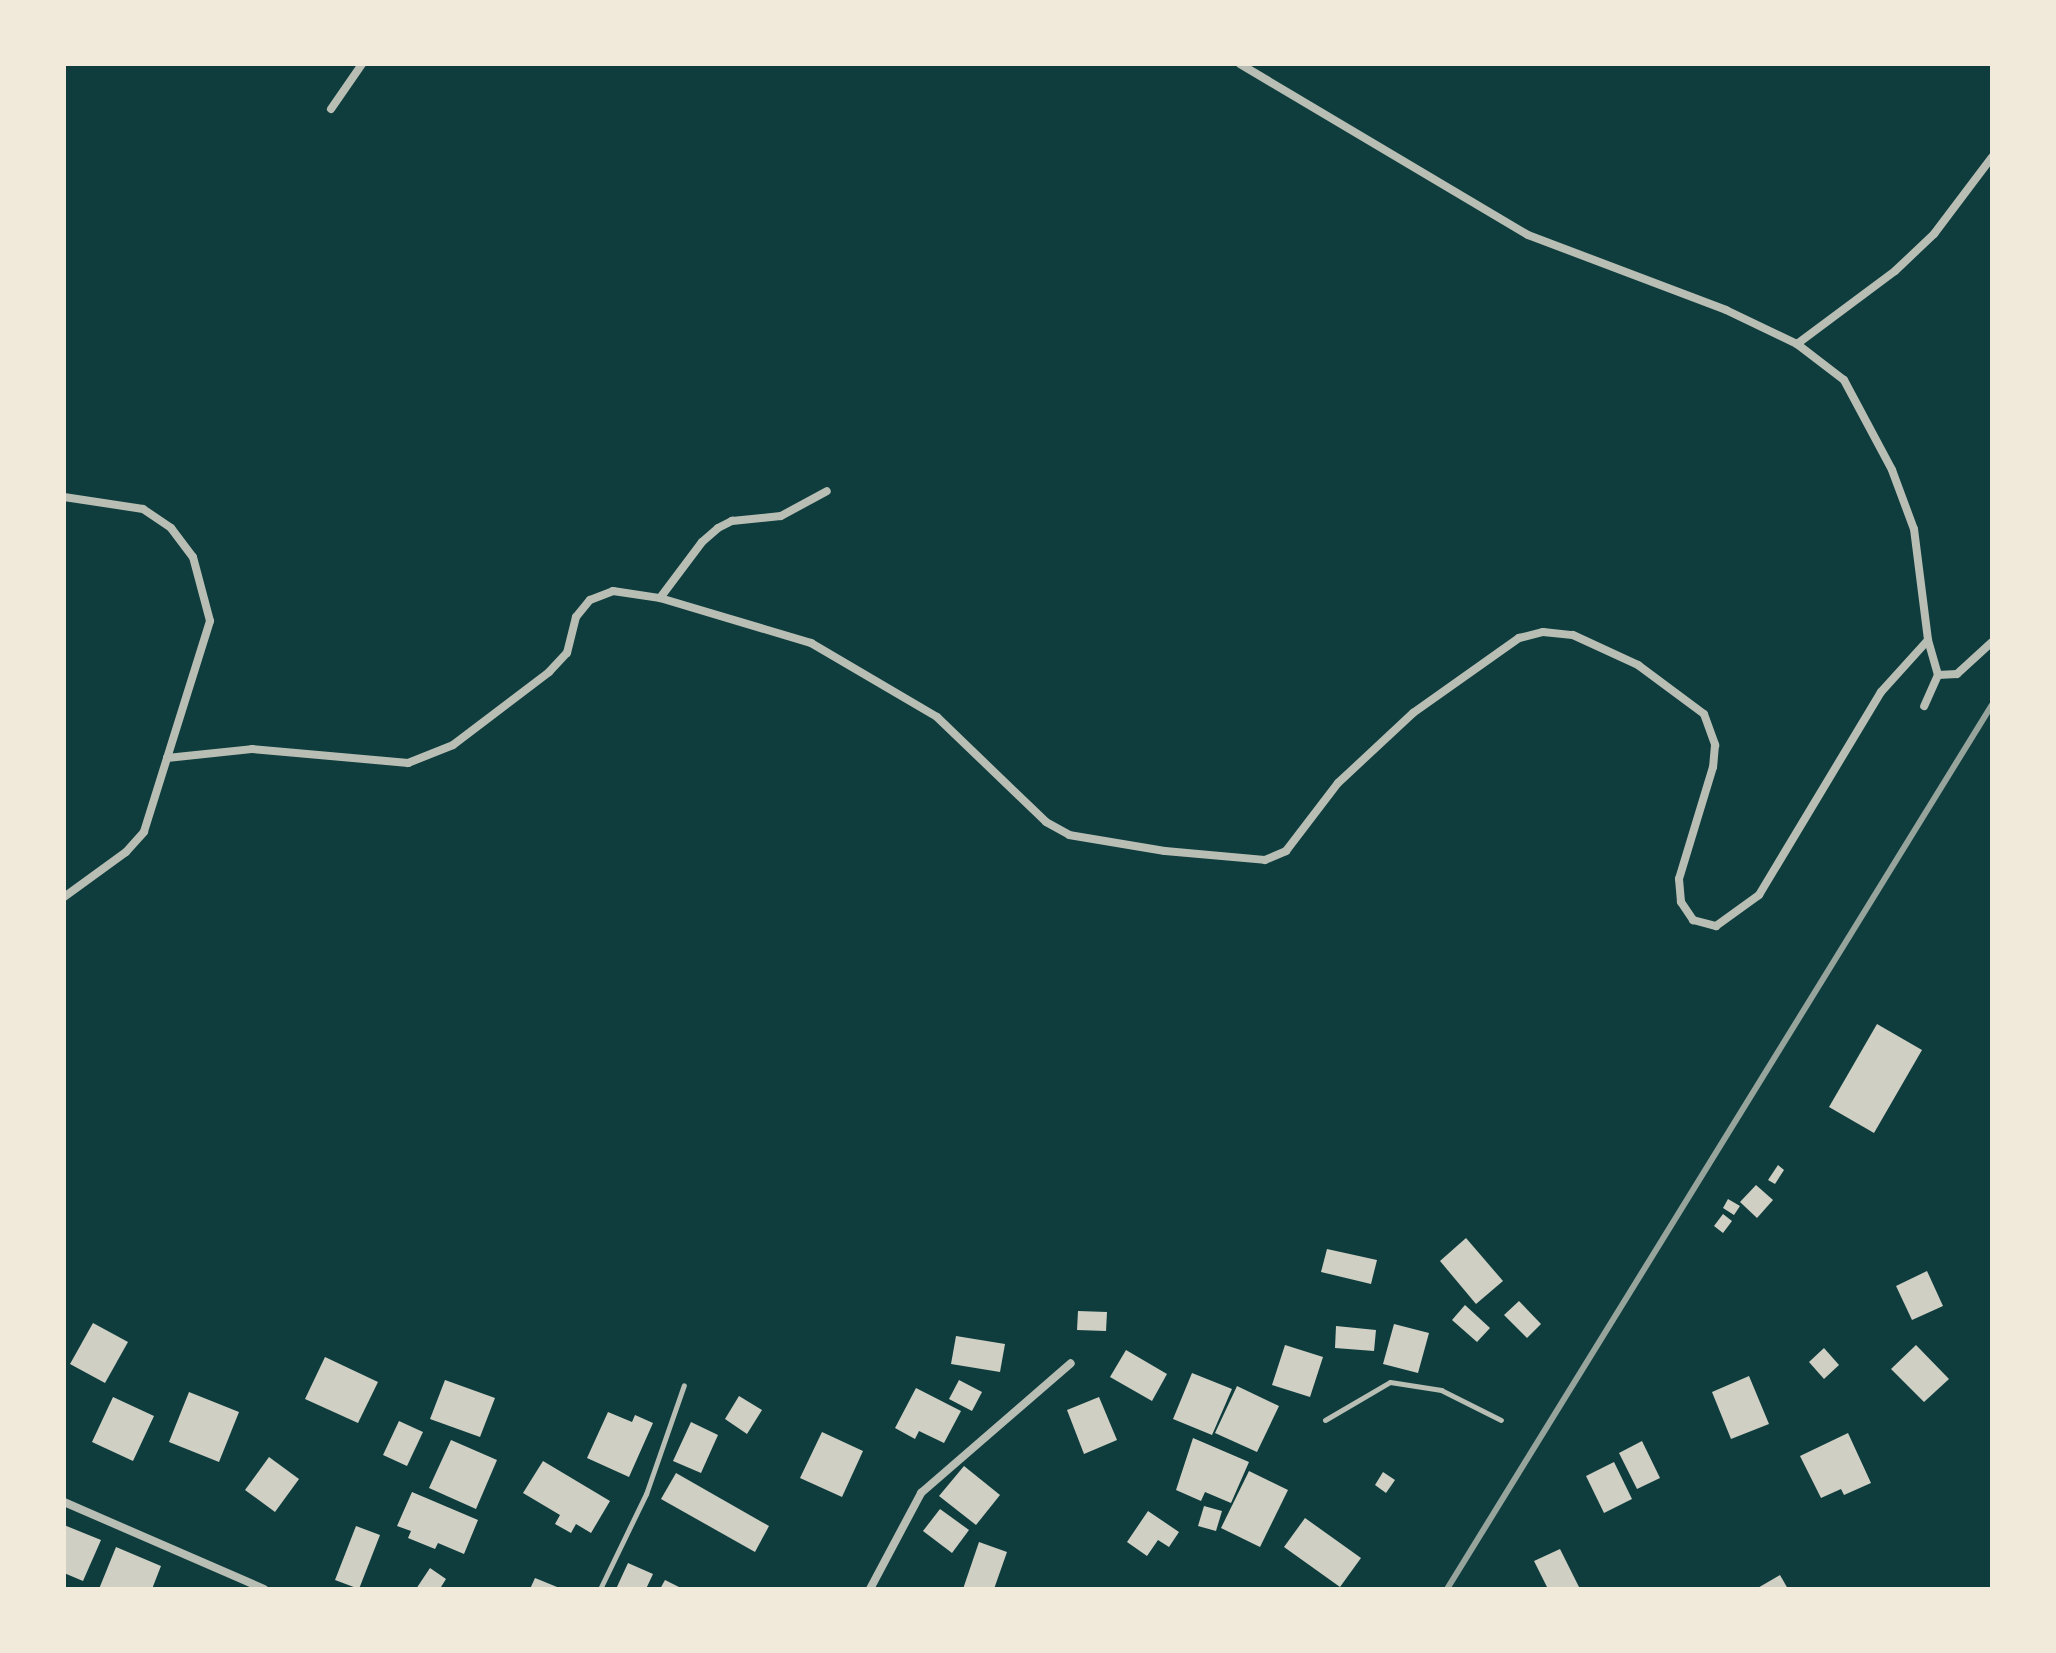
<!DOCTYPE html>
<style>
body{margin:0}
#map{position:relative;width:2056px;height:1653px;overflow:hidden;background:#0f3d3e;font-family:"IBM Plex Serif",serif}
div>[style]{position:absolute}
.building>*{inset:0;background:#cfcfc3}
.service>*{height:5px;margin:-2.5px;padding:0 2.5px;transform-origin:2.5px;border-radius:2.5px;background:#b8beb3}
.minor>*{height:8px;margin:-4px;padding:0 4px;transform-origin:4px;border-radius:4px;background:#b8beb3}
.rail>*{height:6px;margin:-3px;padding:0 3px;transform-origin:3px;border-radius:3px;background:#97a49c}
span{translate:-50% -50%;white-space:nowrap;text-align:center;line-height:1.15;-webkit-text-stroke:6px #f1e9da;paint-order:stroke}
.frame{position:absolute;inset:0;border:66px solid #f1e9da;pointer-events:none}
</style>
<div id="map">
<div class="building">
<i style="clip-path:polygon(1877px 1024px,1922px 1050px,1874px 1133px,1829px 1107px)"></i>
<i style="clip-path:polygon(1778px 1165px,1784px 1170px,1775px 1184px,1768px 1180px)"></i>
<i style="clip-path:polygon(1756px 1185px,1773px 1200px,1757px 1218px,1740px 1202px)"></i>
<i style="clip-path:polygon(1728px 1199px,1740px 1206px,1734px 1215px,1723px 1208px)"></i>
<i style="clip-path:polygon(1723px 1214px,1732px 1221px,1723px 1233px,1714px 1226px)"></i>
<i style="clip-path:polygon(1466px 1238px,1503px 1281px,1476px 1304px,1440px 1261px)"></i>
<i style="clip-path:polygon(1327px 1249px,1377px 1260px,1371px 1284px,1321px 1272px)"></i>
<i style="clip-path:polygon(1927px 1271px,1943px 1306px,1912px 1320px,1896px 1286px)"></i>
<i style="clip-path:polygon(1519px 1301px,1541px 1324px,1527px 1338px,1504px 1315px)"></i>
<i style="clip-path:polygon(1465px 1305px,1490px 1328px,1477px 1342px,1452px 1320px)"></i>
<i style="clip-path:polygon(1078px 1311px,1107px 1312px,1106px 1331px,1077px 1330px)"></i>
<i style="clip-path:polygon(93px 1323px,128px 1342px,105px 1383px,70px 1364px)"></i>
<i style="clip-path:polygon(1394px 1324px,1429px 1333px,1418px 1373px,1383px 1364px)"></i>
<i style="clip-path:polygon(1336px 1326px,1376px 1330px,1374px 1351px,1335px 1348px)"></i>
<i style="clip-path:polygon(956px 1336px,1005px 1344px,1000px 1372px,951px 1364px)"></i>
<i style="clip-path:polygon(1285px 1345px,1323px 1357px,1310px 1397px,1272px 1385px)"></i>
<i style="clip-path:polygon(1916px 1345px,1949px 1379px,1924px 1402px,1891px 1369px)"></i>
<i style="clip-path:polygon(1824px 1348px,1839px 1365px,1824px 1379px,1809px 1362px)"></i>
<i style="clip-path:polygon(1126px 1350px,1167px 1374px,1152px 1401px,1110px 1377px)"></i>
<i style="clip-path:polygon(325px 1357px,378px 1382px,358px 1423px,305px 1399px)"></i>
<i style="clip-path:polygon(1192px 1373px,1232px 1389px,1212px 1435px,1173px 1419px)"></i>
<i style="clip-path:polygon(1749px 1376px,1769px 1424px,1731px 1439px,1712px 1392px)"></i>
<i style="clip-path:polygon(445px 1380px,495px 1398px,480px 1437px,430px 1419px)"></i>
<i style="clip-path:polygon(959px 1380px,982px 1392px,972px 1411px,949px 1399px)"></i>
<i style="clip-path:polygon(1237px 1386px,1279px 1406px,1257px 1452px,1215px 1433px)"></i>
<i style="clip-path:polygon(916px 1388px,961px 1411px,944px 1443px,919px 1431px,915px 1439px,895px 1428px)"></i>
<i style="clip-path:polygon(189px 1392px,239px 1412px,219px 1462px,169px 1442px)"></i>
<i style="clip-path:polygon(739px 1396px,762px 1410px,747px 1434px,725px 1419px)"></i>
<i style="clip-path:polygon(113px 1397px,154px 1416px,133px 1461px,92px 1442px)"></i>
<i style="clip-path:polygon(1099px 1397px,1117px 1440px,1084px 1454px,1067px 1410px)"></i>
<i style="clip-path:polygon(608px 1412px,632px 1422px,635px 1415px,653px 1423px,629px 1477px,587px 1458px)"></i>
<i style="clip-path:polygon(399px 1421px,423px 1432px,407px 1466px,383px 1455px)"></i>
<i style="clip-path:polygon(691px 1422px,718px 1435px,701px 1473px,673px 1461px)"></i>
<i style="clip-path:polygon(822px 1432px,863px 1451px,842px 1497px,800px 1478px)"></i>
<i style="clip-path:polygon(1848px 1433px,1871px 1483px,1844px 1495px,1841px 1489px,1821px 1498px,1800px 1456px)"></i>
<i style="clip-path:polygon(1193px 1438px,1249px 1462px,1231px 1503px,1205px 1492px,1201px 1501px,1176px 1490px)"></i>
<i style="clip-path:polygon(451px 1440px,497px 1460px,476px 1509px,429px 1488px)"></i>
<i style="clip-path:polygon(1642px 1441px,1660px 1478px,1637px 1489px,1619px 1453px)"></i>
<i style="clip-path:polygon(269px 1457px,299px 1479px,275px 1512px,245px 1490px)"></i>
<i style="clip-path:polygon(543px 1461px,610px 1501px,591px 1533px,576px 1524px,571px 1533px,555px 1524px,560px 1515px,523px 1493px)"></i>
<i style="clip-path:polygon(1614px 1462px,1632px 1499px,1604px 1513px,1586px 1476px)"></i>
<i style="clip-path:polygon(964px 1466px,1000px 1495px,976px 1525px,939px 1496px)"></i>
<i style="clip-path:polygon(1249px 1471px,1288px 1490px,1260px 1547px,1221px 1528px)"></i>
<i style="clip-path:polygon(1383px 1472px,1395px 1480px,1386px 1493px,1375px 1485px)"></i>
<i style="clip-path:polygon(676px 1473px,769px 1526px,755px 1552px,661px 1499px)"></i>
<i style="clip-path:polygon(412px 1492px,478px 1520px,464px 1554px,438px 1543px,435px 1549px,408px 1538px,411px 1531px,397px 1526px)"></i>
<i style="clip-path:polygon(1204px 1506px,1222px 1511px,1216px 1531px,1198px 1526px)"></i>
<i style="clip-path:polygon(940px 1509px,969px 1530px,952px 1553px,923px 1531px)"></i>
<i style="clip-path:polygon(1148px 1511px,1179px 1532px,1169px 1547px,1158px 1540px,1147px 1556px,1127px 1542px)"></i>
<i style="clip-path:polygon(1305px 1518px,1361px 1558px,1340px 1587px,1284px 1547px)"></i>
<i style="clip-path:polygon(64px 1525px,101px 1540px,83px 1581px,64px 1573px)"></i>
<i style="clip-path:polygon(356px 1526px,380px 1535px,359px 1589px,335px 1580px)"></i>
<i style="clip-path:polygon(979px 1542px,1007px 1552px,994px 1589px,963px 1589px)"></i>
<i style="clip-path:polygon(116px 1547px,161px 1566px,152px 1589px,99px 1589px)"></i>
<i style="clip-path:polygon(1560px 1549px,1580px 1589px,1548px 1589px,1534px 1561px)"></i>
<i style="clip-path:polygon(628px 1563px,653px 1574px,646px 1589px,616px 1589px)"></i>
<i style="clip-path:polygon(430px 1568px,446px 1579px,441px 1587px,446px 1589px,416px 1589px)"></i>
<i style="clip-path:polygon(1780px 1575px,1788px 1589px,1756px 1589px)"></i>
<i style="clip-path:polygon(535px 1578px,562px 1589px,530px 1589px)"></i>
<i style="clip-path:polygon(665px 1580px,683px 1589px,660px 1589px)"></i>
</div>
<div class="service">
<i style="left:1325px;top:1420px;width:75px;rotate:-30.3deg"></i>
<i style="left:1390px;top:1382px;width:52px;rotate:8.9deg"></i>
<i style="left:1441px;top:1390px;width:67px;rotate:26.6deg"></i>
<i style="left:600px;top:1589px;width:106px;rotate:-64.2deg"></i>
<i style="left:646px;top:1494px;width:115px;rotate:-70.8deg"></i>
</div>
<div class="minor">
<i style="left:1240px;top:64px;width:335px;rotate:30.7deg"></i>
<i style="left:1528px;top:235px;width:212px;rotate:20.7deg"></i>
<i style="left:1726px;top:310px;width:79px;rotate:25.6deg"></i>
<i style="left:1797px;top:344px;width:59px;rotate:37.5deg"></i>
<i style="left:1844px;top:380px;width:102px;rotate:61.9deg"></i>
<i style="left:1892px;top:470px;width:63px;rotate:69.6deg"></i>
<i style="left:1914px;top:529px;width:112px;rotate:82.8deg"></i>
<i style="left:1928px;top:640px;width:36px;rotate:74deg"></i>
<i style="left:1938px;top:675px;width:34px;rotate:114deg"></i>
<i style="left:331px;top:109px;width:55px;rotate:-55.4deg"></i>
<i style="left:1797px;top:344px;width:122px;rotate:-36.7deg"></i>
<i style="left:1895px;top:271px;width:54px;rotate:-43.5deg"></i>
<i style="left:1934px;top:234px;width:96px;rotate:-53deg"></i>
<i style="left:64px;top:497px;width:80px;rotate:8.6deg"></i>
<i style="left:143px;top:509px;width:34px;rotate:34deg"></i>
<i style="left:171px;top:528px;width:36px;rotate:53deg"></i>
<i style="left:193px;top:557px;width:66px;rotate:75.1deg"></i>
<i style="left:210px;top:621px;width:221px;rotate:107.4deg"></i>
<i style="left:144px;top:832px;width:27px;rotate:132deg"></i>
<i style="left:126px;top:852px;width:77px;rotate:144deg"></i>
<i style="left:660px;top:598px;width:70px;rotate:-53.1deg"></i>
<i style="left:702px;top:542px;width:21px;rotate:-41deg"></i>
<i style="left:718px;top:528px;width:16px;rotate:-27deg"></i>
<i style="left:732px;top:521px;width:49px;rotate:-5.8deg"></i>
<i style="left:781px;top:516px;width:52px;rotate:-28.5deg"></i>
<i style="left:1938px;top:675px;width:19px;rotate:-3deg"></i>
<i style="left:1957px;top:674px;width:47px;rotate:-42.4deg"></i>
<i style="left:167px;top:758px;width:85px;rotate:-6deg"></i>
<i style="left:252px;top:749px;width:157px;rotate:5.1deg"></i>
<i style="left:408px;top:763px;width:48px;rotate:-21.8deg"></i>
<i style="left:453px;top:745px;width:121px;rotate:-37.2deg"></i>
<i style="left:549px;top:672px;width:26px;rotate:-47deg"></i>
<i style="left:567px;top:653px;width:37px;rotate:-76deg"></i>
<i style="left:576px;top:617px;width:22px;rotate:-51deg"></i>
<i style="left:590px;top:600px;width:25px;rotate:-21deg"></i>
<i style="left:613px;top:591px;width:48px;rotate:8.5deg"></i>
<i style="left:660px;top:598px;width:158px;rotate:16.6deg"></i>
<i style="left:811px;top:643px;width:146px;rotate:30.4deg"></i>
<i style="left:937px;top:717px;width:151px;rotate:43.9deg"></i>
<i style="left:1046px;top:822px;width:26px;rotate:29deg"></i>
<i style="left:1069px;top:835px;width:97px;rotate:9.5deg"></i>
<i style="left:1165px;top:851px;width:100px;rotate:5.1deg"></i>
<i style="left:1265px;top:860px;width:23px;rotate:-23deg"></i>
<i style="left:1286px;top:851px;width:86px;rotate:-52.6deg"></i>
<i style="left:1338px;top:783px;width:103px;rotate:-43deg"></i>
<i style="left:1413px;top:713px;width:130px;rotate:-35.3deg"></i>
<i style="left:1519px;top:638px;width:25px;rotate:-14deg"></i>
<i style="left:1543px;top:632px;width:30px;rotate:6deg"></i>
<i style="left:1573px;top:635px;width:72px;rotate:24.8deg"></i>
<i style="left:1638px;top:665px;width:82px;rotate:36.6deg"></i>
<i style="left:1704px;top:714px;width:33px;rotate:70deg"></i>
<i style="left:1715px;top:745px;width:22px;rotate:95deg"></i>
<i style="left:1713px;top:767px;width:117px;rotate:106.9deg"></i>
<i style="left:1679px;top:879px;width:23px;rotate:85deg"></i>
<i style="left:1681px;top:902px;width:22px;rotate:56deg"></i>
<i style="left:1693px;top:920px;width:24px;rotate:15deg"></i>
<i style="left:1716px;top:926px;width:53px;rotate:-35.8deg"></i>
<i style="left:1759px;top:895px;width:237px;rotate:-59deg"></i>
<i style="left:1881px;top:692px;width:70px;rotate:-47.9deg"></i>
<i style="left:64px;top:1502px;width:218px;rotate:23.5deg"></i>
<i style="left:870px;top:1589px;width:109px;rotate:-62deg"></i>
<i style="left:921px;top:1493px;width:198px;rotate:-40.9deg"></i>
</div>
<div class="rail">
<i style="left:1447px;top:1589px;width:1038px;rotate:-58.35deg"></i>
</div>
<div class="frame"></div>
</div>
